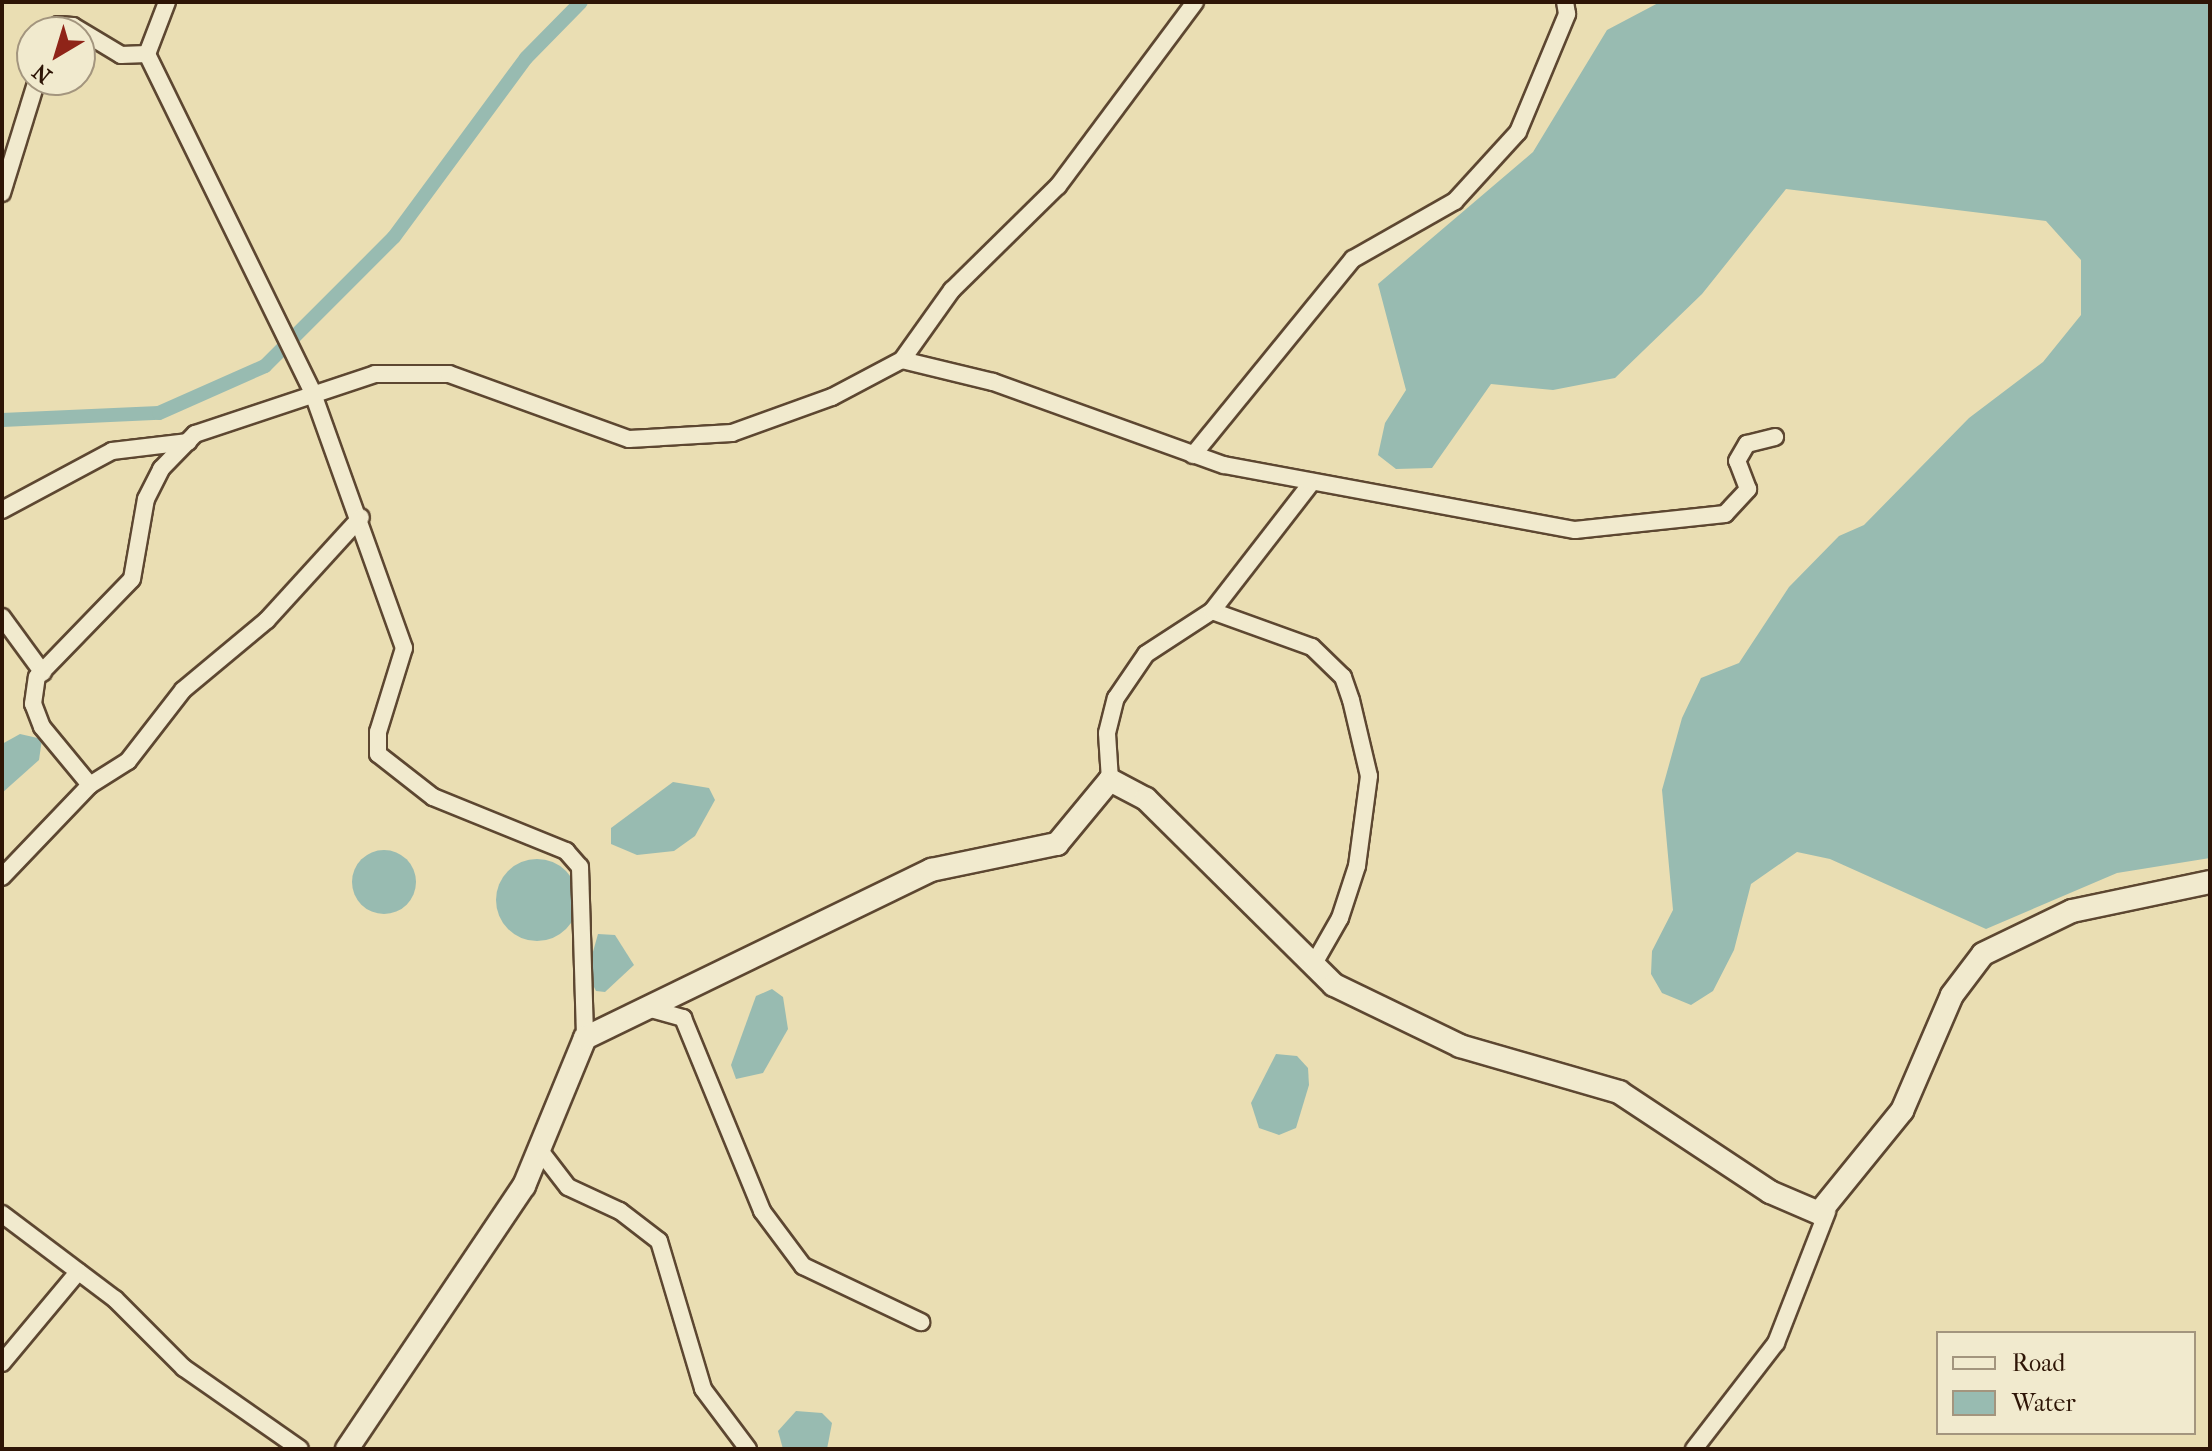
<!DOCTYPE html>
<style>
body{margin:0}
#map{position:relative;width:2212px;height:1451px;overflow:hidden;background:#eadeb3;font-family:"IM FELL French Canon",serif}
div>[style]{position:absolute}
.water>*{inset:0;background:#98bbb1}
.round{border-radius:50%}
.canal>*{height:14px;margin:-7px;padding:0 7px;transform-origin:7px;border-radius:7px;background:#98bbb1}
.roads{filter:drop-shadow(2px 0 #5d4731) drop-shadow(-2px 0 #5d4731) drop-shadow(0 2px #5d4731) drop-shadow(0 -2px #5d4731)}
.street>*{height:16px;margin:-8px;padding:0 8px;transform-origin:8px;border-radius:8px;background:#f1eace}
.secondary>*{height:22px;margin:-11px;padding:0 11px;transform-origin:11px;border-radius:11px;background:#f1eace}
span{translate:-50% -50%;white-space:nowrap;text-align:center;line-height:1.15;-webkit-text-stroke:8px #f1eace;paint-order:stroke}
.frame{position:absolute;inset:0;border:4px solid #2e1506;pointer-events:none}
.legend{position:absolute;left:1936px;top:1331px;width:260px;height:104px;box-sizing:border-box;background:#f1eace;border:2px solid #a3957e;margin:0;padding:10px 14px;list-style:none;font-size:24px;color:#2e1506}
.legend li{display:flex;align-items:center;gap:16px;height:40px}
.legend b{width:40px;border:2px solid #a3957e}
.north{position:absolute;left:16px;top:16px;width:80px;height:80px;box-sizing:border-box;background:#f1eace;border:2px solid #a3957e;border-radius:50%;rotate:218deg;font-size:22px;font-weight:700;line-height:32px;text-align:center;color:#2e1506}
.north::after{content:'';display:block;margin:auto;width:28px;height:36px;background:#8f2418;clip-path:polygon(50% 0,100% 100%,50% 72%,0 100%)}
</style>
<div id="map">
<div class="water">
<i style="clip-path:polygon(1660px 2px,2210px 2px,2210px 858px,2117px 873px,1986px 929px,1830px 859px,1797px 852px,1751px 884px,1734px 950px,1713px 991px,1691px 1005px,1662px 993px,1651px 974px,1652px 951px,1673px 910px,1662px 790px,1682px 718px,1701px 678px,1739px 663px,1789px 587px,1839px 536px,1864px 525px,1969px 418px,2043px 362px,2081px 315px,2081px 260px,2046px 221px,1786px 189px,1702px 294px,1615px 378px,1553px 390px,1491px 384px,1432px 468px,1396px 469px,1378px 455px,1385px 423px,1406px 390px,1378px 284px,1533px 152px,1607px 30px)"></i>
<i style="clip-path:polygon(20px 734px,42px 739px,39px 760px,2px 793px,2px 744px)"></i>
<i style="clip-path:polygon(673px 782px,709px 788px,715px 800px,695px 836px,674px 851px,637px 855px,611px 844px,611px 828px)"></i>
<i class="round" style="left:352px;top:850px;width:64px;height:64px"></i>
<i class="round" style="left:496px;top:859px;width:82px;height:82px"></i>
<i style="clip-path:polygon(598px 934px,615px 935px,634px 965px,605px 992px,596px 991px,587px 973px)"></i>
<i style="clip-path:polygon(772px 989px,783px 997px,788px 1029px,763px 1073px,736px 1079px,731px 1065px,756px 996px)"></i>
<i style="clip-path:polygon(1276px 1054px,1297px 1056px,1308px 1068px,1309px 1085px,1296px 1128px,1279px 1135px,1259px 1128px,1251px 1103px)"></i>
<i style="clip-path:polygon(796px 1411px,822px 1413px,832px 1423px,827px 1449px,783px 1449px,778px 1431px)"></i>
</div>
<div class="canal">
<i style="left:2px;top:420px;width:157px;rotate:-2.6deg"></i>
<i style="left:159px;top:413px;width:116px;rotate:-23.9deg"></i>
<i style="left:265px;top:366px;width:182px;rotate:-45deg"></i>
<i style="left:394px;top:237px;width:222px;rotate:-53.6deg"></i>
<i style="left:526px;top:58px;width:78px;rotate:-45.5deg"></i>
</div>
<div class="roads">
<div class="street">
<i style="left:167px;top:2px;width:56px;rotate:111deg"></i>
<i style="left:147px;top:54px;width:375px;rotate:63.9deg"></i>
<i style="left:312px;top:391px;width:273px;rotate:70.3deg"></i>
<i style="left:404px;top:648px;width:88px;rotate:107.2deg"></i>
<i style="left:378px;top:732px;width:22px;rotate:90deg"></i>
<i style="left:378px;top:754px;width:70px;rotate:38deg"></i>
<i style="left:433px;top:797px;width:144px;rotate:22.1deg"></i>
<i style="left:566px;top:851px;width:21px;rotate:49deg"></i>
<i style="left:580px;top:867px;width:171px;rotate:88.3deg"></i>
<i style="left:56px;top:32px;width:7px;rotate:-74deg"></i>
<i style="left:58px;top:25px;width:15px;rotate:4deg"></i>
<i style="left:73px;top:26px;width:56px;rotate:31.1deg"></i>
<i style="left:121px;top:55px;width:26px;rotate:-2deg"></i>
<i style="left:2px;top:193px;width:118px;rotate:-72.8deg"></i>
<i style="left:902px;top:360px;width:86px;rotate:-54.5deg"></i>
<i style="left:952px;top:290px;width:148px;rotate:-44.5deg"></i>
<i style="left:1058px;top:186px;width:229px;rotate:-53.3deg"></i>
<i style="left:1193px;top:455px;width:253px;rotate:-50.8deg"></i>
<i style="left:1353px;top:259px;width:117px;rotate:-29.6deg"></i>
<i style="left:1455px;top:201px;width:93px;rotate:-47.6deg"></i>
<i style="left:1518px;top:132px;width:128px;rotate:-67.4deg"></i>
<i style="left:1567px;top:14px;width:12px;rotate:-99deg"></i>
<i style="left:2px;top:510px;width:125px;rotate:-28.2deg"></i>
<i style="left:112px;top:451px;width:77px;rotate:-6.8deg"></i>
<i style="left:1212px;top:611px;width:106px;rotate:19.8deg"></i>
<i style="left:1312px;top:647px;width:43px;rotate:44.1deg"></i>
<i style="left:1343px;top:677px;width:24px;rotate:71deg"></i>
<i style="left:1351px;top:700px;width:78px;rotate:76.7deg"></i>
<i style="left:1369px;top:776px;width:91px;rotate:97.6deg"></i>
<i style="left:1357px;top:866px;width:55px;rotate:108.1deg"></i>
<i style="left:1340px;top:918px;width:56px;rotate:119.7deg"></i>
<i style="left:2px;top:617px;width:69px;rotate:53.8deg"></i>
<i style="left:1110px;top:780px;width:47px;rotate:-93.7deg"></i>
<i style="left:1107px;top:733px;width:36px;rotate:-76deg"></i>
<i style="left:1116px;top:698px;width:53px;rotate:-55.7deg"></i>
<i style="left:1146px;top:654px;width:79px;rotate:-33.1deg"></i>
<i style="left:1212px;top:611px;width:163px;rotate:-52.2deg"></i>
<i style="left:90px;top:785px;width:45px;rotate:-32.3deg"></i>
<i style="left:128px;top:761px;width:90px;rotate:-52.2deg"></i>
<i style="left:183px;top:690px;width:109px;rotate:-39.8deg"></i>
<i style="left:267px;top:620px;width:139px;rotate:-47.6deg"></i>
<i style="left:2px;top:877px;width:127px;rotate:-46.3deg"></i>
<i style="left:90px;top:785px;width:75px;rotate:-129.6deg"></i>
<i style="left:42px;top:727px;width:25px;rotate:-111deg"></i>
<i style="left:33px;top:704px;width:27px;rotate:-82deg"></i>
<i style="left:37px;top:677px;width:136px;rotate:-45.9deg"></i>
<i style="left:132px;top:579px;width:81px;rotate:-80.1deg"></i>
<i style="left:146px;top:499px;width:34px;rotate:-63deg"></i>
<i style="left:161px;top:469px;width:49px;rotate:-45.8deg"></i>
<i style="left:195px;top:434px;width:190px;rotate:-18.4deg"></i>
<i style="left:375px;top:374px;width:74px"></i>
<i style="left:449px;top:374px;width:191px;rotate:19.9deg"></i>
<i style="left:629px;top:439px;width:103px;rotate:-3.3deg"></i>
<i style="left:732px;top:433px;width:106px;rotate:-19.8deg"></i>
<i style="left:832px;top:397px;width:79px;rotate:-27.9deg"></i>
<i style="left:902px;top:360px;width:94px;rotate:13.6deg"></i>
<i style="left:993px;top:382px;width:245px;rotate:19.8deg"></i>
<i style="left:1224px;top:465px;width:357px;rotate:10.5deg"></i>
<i style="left:1575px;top:530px;width:151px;rotate:-6.1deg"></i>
<i style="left:1725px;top:514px;width:34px;rotate:-47deg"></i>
<i style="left:1748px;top:489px;width:30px;rotate:-111deg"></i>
<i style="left:1737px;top:461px;width:20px;rotate:-60deg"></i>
<i style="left:1747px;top:444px;width:29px;rotate:-14deg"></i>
<i style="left:644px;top:1007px;width:41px;rotate:15.8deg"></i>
<i style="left:683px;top:1018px;width:209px;rotate:67.7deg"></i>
<i style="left:762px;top:1211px;width:69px;rotate:53.3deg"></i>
<i style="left:803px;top:1266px;width:131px;rotate:25.4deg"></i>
<i style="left:541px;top:1152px;width:44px;rotate:52.4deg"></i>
<i style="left:568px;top:1187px;width:57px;rotate:24.8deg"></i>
<i style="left:620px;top:1211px;width:49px;rotate:37.6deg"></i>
<i style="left:659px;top:1241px;width:154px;rotate:73.4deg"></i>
<i style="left:703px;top:1389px;width:75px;rotate:53.1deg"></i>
<i style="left:2px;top:1214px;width:141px;rotate:37deg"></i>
<i style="left:115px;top:1299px;width:98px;rotate:45deg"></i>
<i style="left:184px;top:1368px;width:141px;rotate:34.9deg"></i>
<i style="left:2px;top:1363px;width:119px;rotate:-50.1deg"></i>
<i style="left:1694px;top:1449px;width:134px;rotate:-52.3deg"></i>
<i style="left:1776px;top:1343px;width:141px;rotate:-68.7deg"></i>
</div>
<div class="secondary">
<i style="left:347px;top:1449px;width:317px;rotate:-56.1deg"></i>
<i style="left:524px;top:1186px;width:160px;rotate:-67.6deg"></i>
<i style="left:585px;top:1038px;width:385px;rotate:-25.9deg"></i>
<i style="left:931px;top:870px;width:129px;rotate:-11.7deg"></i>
<i style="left:1057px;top:844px;width:83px;rotate:-50.4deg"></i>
<i style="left:1110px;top:780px;width:41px;rotate:27.8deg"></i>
<i style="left:1146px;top:799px;width:264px;rotate:44.7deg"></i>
<i style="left:1334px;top:985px;width:140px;rotate:25.8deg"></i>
<i style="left:1460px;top:1046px;width:166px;rotate:16.1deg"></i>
<i style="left:1619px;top:1092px;width:181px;rotate:33.5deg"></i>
<i style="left:1770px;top:1192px;width:53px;rotate:23.2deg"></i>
<i style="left:1819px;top:1213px;width:132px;rotate:-50.9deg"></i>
<i style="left:1902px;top:1111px;width:126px;rotate:-66.7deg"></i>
<i style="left:1952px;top:995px;width:51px;rotate:-52.9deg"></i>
<i style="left:1983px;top:954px;width:99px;rotate:-25.8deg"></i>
<i style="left:2072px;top:911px;width:141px;rotate:-11.9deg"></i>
</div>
</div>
<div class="frame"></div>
<ul class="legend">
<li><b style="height:10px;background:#f1eace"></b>Road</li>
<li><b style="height:22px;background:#98bbb1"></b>Water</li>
</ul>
<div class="north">N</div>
</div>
